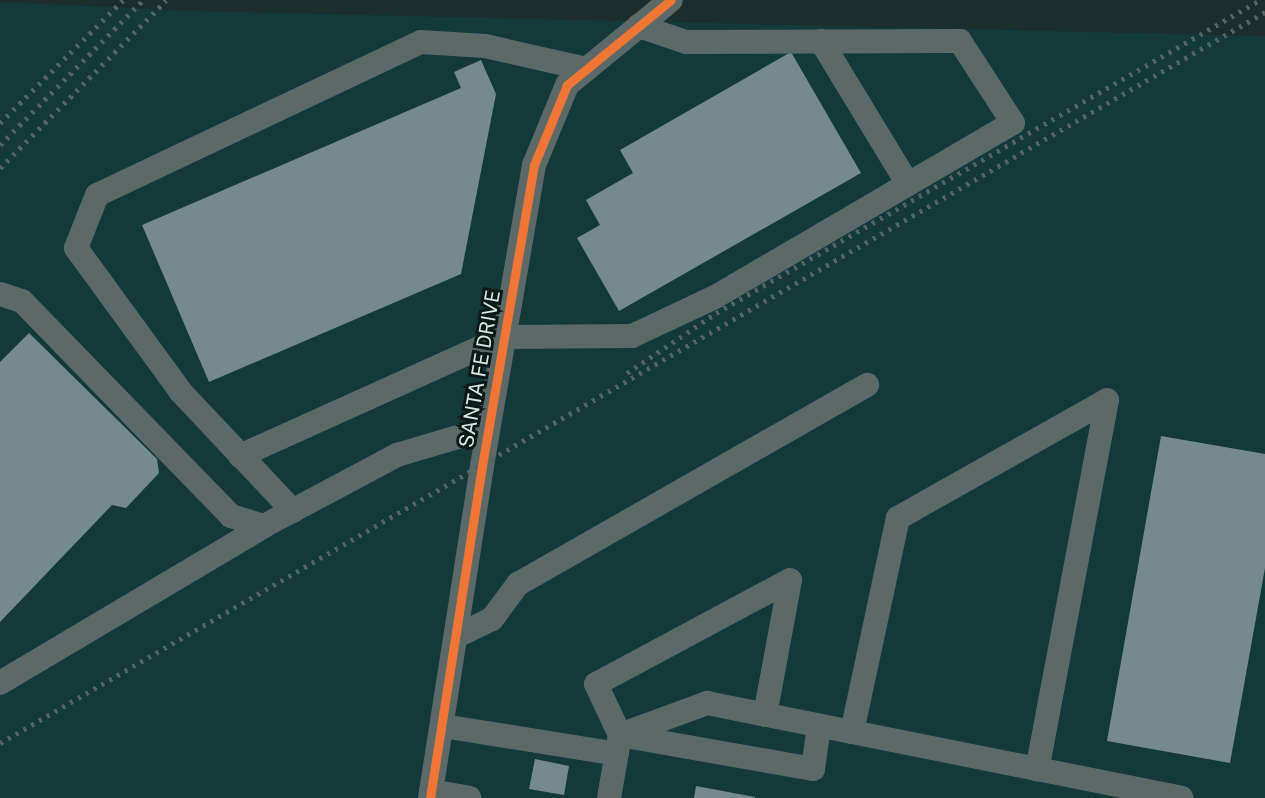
<!DOCTYPE html>
<style>
body{margin:0}
#map{position:relative;width:1265px;height:798px;overflow:hidden;background:#1b2d2c;font-family:"Public Sans",sans-serif}
div>[style]{position:absolute}
.built>*{inset:0;background:#113a39}
.building>*{inset:0;background:#768a8e}
.minor>*{height:24px;margin:-12px;padding:0 12px;transform-origin:12px;border-radius:12px;background:#5d6969}
.rail>*{height:4.5px;margin-top:-2.25px;transform-origin:0;background:repeating-linear-gradient(90deg,#576363 0 3px,transparent 0 9px)}
.cycleway>*{height:9px;margin:-4.5px;padding:0 4.5px;transform-origin:4.5px;border-radius:4.5px;background:#f07635}
span{translate:-50% -50%;white-space:nowrap;text-align:center;line-height:1.15;-webkit-text-stroke:6px #0b1918;paint-order:stroke}
.street-label{font-size:20px;color:#d6e8e7}
</style>
<div id="map">
<div class="built">
<i style="clip-path:polygon(0 2px,195px 11px,1265px 36px,1265px 798px,0 798px)"></i>
</div>
<div class="building">
<i style="clip-path:polygon(791px 52px,861px 173px,619px 311px,577px 238px,600px 225px,586px 200px,633px 173px,620px 150px)"></i>
<i style="clip-path:polygon(481px 60px,496px 94px,461px 274px,209px 382px,142px 225px,461px 88px,454px 72px)"></i>
<i style="clip-path:polygon(29px 333px,157px 459px,159px 473px,126px 508px,112px 505px,0 622px,0 362px)"></i>
<i style="clip-path:polygon(1161px 436px,1265px 454px,1265px 568px,1230px 763px,1107px 741px)"></i>
<i style="clip-path:polygon(535px 759px,569px 766px,564px 795px,529px 789px)"></i>
<i style="clip-path:polygon(696px 786px,755px 797px,755px 798px,694px 798px)"></i>
</div>
<div class="minor">
<i style="left:821px;top:41px;width:167px;rotate:58.7deg"></i>
<i style="left:0;top:294px;width:23px;rotate:18deg"></i>
<i style="left:22px;top:301px;width:300px;rotate:45.8deg"></i>
<i style="left:231px;top:516px;width:34px;rotate:17deg"></i>
<i style="left:240px;top:456px;width:290px;rotate:-24.3deg"></i>
<i style="left:504px;top:337px;width:128px;rotate:-0.4deg"></i>
<i style="left:632px;top:336px;width:92px;rotate:-25.2deg"></i>
<i style="left:715px;top:297px;width:345px;rotate:-30.3deg"></i>
<i style="left:1013px;top:123px;width:98px;rotate:-122.9deg"></i>
<i style="left:960px;top:41px;width:274px;rotate:179.8deg"></i>
<i style="left:686px;top:42px;width:50px;rotate:-161.2deg"></i>
<i style="left:293px;top:511px;width:163px;rotate:-133.3deg"></i>
<i style="left:181px;top:392px;width:178px;rotate:-126.1deg"></i>
<i style="left:76px;top:248px;width:57px;rotate:-68.4deg"></i>
<i style="left:97px;top:195px;width:358px;rotate:-25.3deg"></i>
<i style="left:421px;top:42px;width:64px;rotate:3.6deg"></i>
<i style="left:485px;top:46px;width:104px;rotate:12.8deg"></i>
<i style="left:457px;top:636px;width:39px;rotate:-26deg"></i>
<i style="left:492px;top:619px;width:44px;rotate:-53.4deg"></i>
<i style="left:518px;top:584px;width:402px;rotate:-29.7deg"></i>
<i style="left:0;top:683px;width:307px;rotate:-30.7deg"></i>
<i style="left:264px;top:526px;width:151px;rotate:-28.1deg"></i>
<i style="left:397px;top:455px;width:95px;rotate:-16.5deg"></i>
<i style="left:765px;top:715px;width:137px;rotate:-79.5deg"></i>
<i style="left:790px;top:580px;width:220px;rotate:151.8deg"></i>
<i style="left:596px;top:684px;width:56px;rotate:64.8deg"></i>
<i style="left:620px;top:735px;width:196px;rotate:10deg"></i>
<i style="left:813px;top:769px;width:43px;rotate:-82.1deg"></i>
<i style="left:443px;top:726px;width:176px;rotate:9.1deg"></i>
<i style="left:852px;top:732px;width:219px;rotate:-77.9deg"></i>
<i style="left:898px;top:518px;width:240px;rotate:-29.4deg"></i>
<i style="left:1107px;top:400px;width:376px;rotate:100.7deg"></i>
<i style="left:431px;top:791px;width:39px;rotate:10deg"></i>
<i style="left:430px;top:798px;width:336px;rotate:-81.1deg"></i>
<i style="left:482px;top:466px;width:305px;rotate:-80.2deg"></i>
<i style="left:534px;top:165px;width:87px;rotate:-67.6deg"></i>
<i style="left:567px;top:85px;width:134px;rotate:-39.3deg"></i>
<i style="left:609px;top:798px;width:64px;rotate:-80.1deg"></i>
<i style="left:620px;top:735px;width:93px;rotate:-20.2deg"></i>
<i style="left:707px;top:703px;width:484px;rotate:11.3deg"></i>
</div>
<div class="rail">
<i style="left:0;top:123px;width:174px;rotate:-45deg"></i>
<i style="left:0;top:145px;width:204px;rotate:-45.4deg"></i>
<i style="left:0;top:168px;width:236px;rotate:-45.3deg"></i>
<i style="left:627px;top:373px;width:107px;rotate:-34deg"></i>
<i style="left:716px;top:313px;width:628px;rotate:-29.91deg"></i>
<i style="left:0;top:743px;width:1461px;rotate:-30.02deg"></i>
</div>
<div class="cycleway">
<i style="left:430px;top:798px;width:336px;rotate:-81.1deg"></i>
<i style="left:482px;top:466px;width:305px;rotate:-80.2deg"></i>
<i style="left:534px;top:165px;width:87px;rotate:-67.6deg"></i>
<i style="left:567px;top:85px;width:134px;rotate:-39.3deg"></i>
</div>
<div class="street-label">
<span style="left:480px;top:369px;rotate:-80deg">SANTA FE DRIVE</span>
</div>
</div>
